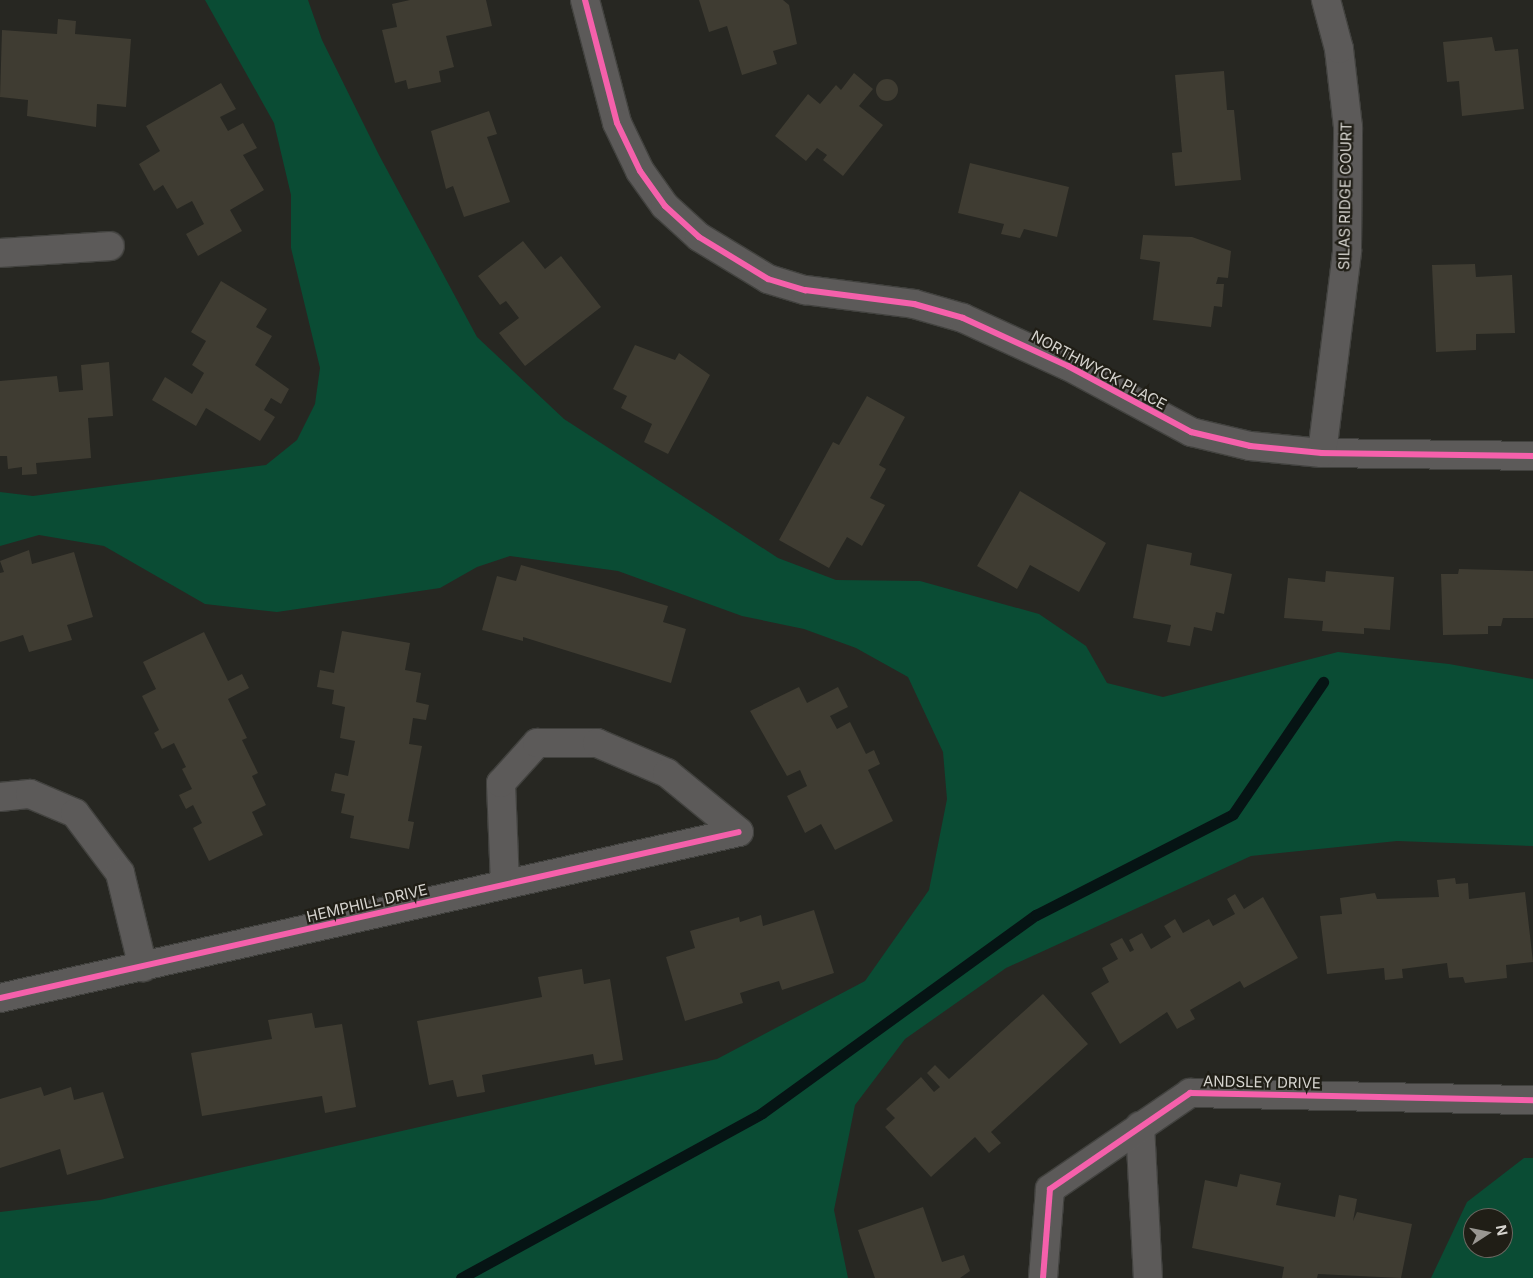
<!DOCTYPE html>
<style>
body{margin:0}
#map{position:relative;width:1533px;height:1278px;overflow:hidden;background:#272722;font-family:Inter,sans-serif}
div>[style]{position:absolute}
.green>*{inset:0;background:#0a4c34}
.stream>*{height:11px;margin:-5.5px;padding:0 5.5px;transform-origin:5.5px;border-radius:5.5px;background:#061414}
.building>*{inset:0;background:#3f3c32}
.round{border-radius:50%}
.roads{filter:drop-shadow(1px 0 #42423f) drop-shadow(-1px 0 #42423f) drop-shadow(0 1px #42423f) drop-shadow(0 -1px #42423f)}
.minor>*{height:28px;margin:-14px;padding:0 14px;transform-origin:14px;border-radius:14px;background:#5c5a59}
.cycleway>*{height:6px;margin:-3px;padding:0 3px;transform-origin:3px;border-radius:3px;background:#f560ab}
span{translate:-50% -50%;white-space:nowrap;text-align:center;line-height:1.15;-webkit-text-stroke:4.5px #201e16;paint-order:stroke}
.street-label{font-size:15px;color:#d6d4cf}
.north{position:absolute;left:1463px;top:1208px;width:50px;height:50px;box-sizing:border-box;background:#201e16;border:1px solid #696760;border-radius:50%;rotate:79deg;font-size:14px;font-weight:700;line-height:20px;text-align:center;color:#d6d4cf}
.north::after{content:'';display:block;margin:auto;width:18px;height:22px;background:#999792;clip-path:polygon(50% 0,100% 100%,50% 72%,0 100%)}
</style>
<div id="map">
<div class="green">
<div style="clip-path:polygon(205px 0,308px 0,322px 40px,379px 155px,477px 337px,564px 419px,778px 558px,836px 580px,920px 581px,1039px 614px,1086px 646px,1107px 683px,1163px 697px,1338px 652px,1449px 664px,1533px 679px,1533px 846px,1397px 841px,1251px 856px,1006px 968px,905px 1039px,855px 1105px,834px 1210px,848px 1278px,0 1278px,0 1212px,100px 1200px,717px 1059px,865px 981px,929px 890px,947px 799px,943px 752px,908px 677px,856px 648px,804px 629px,742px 616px,618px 571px,510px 556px,477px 567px,440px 588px,277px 612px,205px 604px,104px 546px,39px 535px,0 546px,0 492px,33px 496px,266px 465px,297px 440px,315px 404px,320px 368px,291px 248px,291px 195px,274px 123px)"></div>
<div style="clip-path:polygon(evenodd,1524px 1158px,1533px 1158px,1533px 1278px,1431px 1278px,1467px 1202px,1524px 1158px,1473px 1218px,1503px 1218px,1503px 1248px,1473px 1248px,1473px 1218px)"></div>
</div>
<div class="stream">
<div style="left:461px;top:1278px;width:343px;rotate:-28.7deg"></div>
<div style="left:762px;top:1113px;width:338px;rotate:-35.9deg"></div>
<div style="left:1036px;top:915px;width:221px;rotate:-27.1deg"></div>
<div style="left:1233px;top:814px;width:160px;rotate:-55.7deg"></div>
</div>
<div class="building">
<div style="clip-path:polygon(410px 0,486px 0,492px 26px,446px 36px,454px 67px,439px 71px,441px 82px,408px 89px,406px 80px,395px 83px,382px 30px,397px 27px,392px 4px)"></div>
<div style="clip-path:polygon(699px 0,783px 0,789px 5px,797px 44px,773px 51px,777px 64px,742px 75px,727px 26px,709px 32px)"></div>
<div style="clip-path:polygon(58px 19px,76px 21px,75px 34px,131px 39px,126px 107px,97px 104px,96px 127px,27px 116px,28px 100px,0 97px,2px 30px,57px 34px)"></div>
<div style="clip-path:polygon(1492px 37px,1495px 51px,1518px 49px,1524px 109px,1462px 116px,1459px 81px,1447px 82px,1443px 42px)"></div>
<div style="clip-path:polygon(1224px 71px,1227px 110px,1234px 110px,1241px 180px,1175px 186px,1172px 153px,1182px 152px,1175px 75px)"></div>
<div style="clip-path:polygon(854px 73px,873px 89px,859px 106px,883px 125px,843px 176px,823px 160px,827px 155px,817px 148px,806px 161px,775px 136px,808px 94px,820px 104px,836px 85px,841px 90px)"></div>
<div class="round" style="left:876px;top:79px;width:22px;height:22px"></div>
<div style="clip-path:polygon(221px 83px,236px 109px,220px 117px,228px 131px,243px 123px,257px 148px,243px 155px,264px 190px,230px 210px,242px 231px,198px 256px,186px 234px,204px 224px,192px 201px,177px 209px,163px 185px,154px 191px,139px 164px,160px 151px,146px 126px)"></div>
<div style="clip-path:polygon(489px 111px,497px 134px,487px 137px,510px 202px,464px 217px,453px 186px,446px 189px,431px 131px)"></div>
<div style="clip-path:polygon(970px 163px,1069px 187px,1057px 237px,1024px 229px,1020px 238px,1001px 234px,1004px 224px,958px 213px)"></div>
<div style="clip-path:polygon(1143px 235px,1192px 237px,1231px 251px,1228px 278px,1218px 277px,1216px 284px,1224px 284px,1222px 307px,1214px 306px,1211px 327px,1153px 320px,1160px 262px,1140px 259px)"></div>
<div style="clip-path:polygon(523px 241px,545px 269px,561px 256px,601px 307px,525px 366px,499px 333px,519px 318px,506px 301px,500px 305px,478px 276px)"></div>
<div style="clip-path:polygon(1475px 264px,1476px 277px,1512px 275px,1515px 333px,1476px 334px,1476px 350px,1436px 352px,1432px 265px)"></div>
<div style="clip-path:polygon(221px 281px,267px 309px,256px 327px,272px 336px,255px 365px,289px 389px,281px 404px,271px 398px,264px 410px,275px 417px,260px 441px,206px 408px,196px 426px,152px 400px,165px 377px,192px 394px,204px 373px,192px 365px,206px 341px,191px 332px)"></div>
<div style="clip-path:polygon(635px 345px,675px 360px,679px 353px,710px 375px,668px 454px,644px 442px,652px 424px,621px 408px,627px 396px,613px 389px)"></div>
<div style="clip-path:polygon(109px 362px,113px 416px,88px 418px,91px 458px,36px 463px,37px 474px,22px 475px,22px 467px,8px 469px,7px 456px,0 456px,0 381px,57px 376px,59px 392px,83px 390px,81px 365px)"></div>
<div style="clip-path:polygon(867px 396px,905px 417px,879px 465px,886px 469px,870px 498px,885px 505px,862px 546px,847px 537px,829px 568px,779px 540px,833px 442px,839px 445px)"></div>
<div style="clip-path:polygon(1020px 491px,1106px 543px,1079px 592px,1030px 565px,1017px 589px,977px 566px)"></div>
<div style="clip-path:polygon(1147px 544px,1192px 553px,1190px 565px,1232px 574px,1224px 614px,1216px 612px,1212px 631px,1194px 627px,1190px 646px,1167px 642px,1171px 625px,1133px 618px)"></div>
<div style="clip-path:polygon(29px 550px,32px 564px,74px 552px,93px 617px,67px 625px,72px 640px,29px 652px,23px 635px,0 642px,0 573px,4px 572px,0 561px)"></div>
<div style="clip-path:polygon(521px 565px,668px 606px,663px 622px,686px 629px,671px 683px,523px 637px,523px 641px,482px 630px,497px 576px,516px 581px)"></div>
<div style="clip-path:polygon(1459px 569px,1533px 571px,1533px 618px,1503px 618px,1501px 626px,1488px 626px,1488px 634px,1443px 635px,1441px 574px,1458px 574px)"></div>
<div style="clip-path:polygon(1326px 571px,1394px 577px,1390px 630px,1364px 628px,1364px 634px,1322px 631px,1323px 621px,1284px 618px,1288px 578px,1325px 582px)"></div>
<div style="clip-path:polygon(342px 631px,410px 643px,405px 670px,421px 673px,416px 702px,429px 705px,426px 720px,413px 718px,409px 744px,422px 746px,408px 821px,414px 822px,409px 849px,350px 838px,354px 816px,341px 813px,345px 794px,331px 791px,335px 773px,348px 776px,355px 741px,340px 738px,345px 707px,332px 704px,334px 690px,317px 687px,320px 670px,334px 673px)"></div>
<div style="clip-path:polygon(204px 632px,228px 681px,242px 674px,249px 688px,228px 699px,247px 738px,242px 740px,258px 773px,252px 776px,266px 805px,252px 812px,263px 835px,209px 861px,193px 828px,202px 823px,193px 805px,186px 809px,179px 795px,192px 789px,182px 769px,186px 767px,174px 743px,162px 749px,154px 733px,159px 730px,142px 696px,156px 689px,143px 662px)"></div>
<div style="clip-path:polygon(799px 687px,807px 703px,838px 687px,848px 707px,830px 716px,837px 729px,850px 722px,866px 754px,874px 750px,880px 764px,868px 770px,893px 821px,835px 850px,821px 824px,805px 833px,787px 796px,807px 786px,800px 770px,787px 776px,750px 711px)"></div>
<div style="clip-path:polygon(1455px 878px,1456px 884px,1468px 883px,1469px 899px,1525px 892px,1533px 962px,1506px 965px,1507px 978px,1465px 983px,1463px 977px,1449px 978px,1447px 963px,1402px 969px,1403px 978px,1385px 980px,1384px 968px,1327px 974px,1320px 916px,1342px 914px,1340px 898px,1375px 893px,1377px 899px,1439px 897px,1437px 880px)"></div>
<div style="clip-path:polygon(1235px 894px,1244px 909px,1263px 897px,1298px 958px,1244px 988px,1240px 981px,1190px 1010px,1195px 1019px,1177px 1029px,1167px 1012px,1120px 1044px,1091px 993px,1109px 982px,1102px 968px,1118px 959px,1110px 944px,1122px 938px,1130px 952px,1134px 950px,1129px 940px,1142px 933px,1151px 949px,1171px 937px,1164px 926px,1175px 919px,1183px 933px,1209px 919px,1213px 926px,1235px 914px,1227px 899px)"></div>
<div style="clip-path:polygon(814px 910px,834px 973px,782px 990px,779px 981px,740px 993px,743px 1003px,685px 1021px,666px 957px,695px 948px,690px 931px,739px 917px,740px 922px,761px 915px,763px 926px)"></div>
<div style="clip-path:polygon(582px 969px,584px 984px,610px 979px,623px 1060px,595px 1065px,593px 1054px,482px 1075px,485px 1092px,457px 1097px,453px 1080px,429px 1085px,417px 1021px,542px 997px,538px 977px)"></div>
<div style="clip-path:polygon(1043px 994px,1088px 1044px,991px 1132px,1001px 1143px,989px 1153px,975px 1137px,931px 1177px,885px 1127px,895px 1118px,886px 1109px,921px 1077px,934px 1092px,940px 1087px,927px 1073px,935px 1065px,949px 1079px)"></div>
<div style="clip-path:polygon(312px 1013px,315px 1028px,342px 1024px,356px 1107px,325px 1113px,322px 1096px,202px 1116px,191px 1053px,272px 1039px,268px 1020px)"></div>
<div style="clip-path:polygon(41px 1087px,44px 1096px,71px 1087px,74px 1100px,103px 1092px,124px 1158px,67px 1175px,60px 1149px,0 1168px,0 1099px)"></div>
<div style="clip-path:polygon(1240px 1174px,1281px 1183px,1276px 1205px,1335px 1217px,1339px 1195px,1357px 1199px,1353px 1221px,1357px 1212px,1412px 1224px,1401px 1278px,1318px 1274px,1317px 1278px,1282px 1278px,1284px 1267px,1192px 1248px,1205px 1180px,1237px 1187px)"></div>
<div style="clip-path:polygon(923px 1207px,942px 1262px,964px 1255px,970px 1271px,960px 1278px,875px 1278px,858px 1230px)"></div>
</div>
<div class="roads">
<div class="minor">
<div style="left:585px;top:0;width:127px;rotate:75.4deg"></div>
<div style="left:617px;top:123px;width:53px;rotate:64.4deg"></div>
<div style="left:640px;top:171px;width:43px;rotate:54.5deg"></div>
<div style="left:665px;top:206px;width:46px;rotate:42.4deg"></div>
<div style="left:699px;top:237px;width:81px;rotate:31.3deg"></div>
<div style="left:768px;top:279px;width:39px;rotate:17deg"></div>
<div style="left:805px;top:290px;width:110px;rotate:7.3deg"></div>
<div style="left:914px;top:304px;width:51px;rotate:15.9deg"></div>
<div style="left:963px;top:318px;width:115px;rotate:24.6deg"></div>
<div style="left:1068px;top:366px;width:140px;rotate:28.2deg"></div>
<div style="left:1191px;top:432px;width:61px;rotate:13.3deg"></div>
<div style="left:1250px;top:446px;width:72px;rotate:5.6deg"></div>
<div style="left:1322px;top:453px;width:211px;rotate:0.8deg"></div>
<div style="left:0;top:253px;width:110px;rotate:-3.6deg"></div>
<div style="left:1322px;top:453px;width:204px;rotate:-82.9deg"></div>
<div style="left:1347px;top:251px;width:124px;rotate:-89.5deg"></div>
<div style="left:1348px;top:127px;width:79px;rotate:-96.6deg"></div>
<div style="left:1339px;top:49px;width:51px;rotate:-104.9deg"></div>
<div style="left:0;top:797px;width:30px;rotate:-6deg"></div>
<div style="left:30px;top:794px;width:49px;rotate:22.9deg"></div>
<div style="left:75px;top:813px;width:75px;rotate:53.1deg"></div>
<div style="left:120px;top:873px;width:97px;rotate:76.3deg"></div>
<div style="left:505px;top:884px;width:101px;rotate:-92.3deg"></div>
<div style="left:501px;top:783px;width:54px;rotate:-48deg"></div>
<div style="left:537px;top:743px;width:60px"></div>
<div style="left:597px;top:743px;width:76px;rotate:23.2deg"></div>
<div style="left:667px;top:773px;width:93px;rotate:39.3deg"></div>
<div style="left:0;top:998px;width:757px;rotate:-12.66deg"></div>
<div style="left:1140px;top:1126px;width:152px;rotate:87deg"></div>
<div style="left:1043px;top:1278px;width:89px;rotate:-85.5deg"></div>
<div style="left:1050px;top:1189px;width:170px;rotate:-34.4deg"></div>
<div style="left:1190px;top:1093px;width:343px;rotate:1.2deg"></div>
</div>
</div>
<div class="cycleway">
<div style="left:585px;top:0;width:127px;rotate:75.4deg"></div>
<div style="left:617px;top:123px;width:53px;rotate:64.4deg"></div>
<div style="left:640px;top:171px;width:43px;rotate:54.5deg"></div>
<div style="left:665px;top:206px;width:46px;rotate:42.4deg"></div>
<div style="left:699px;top:237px;width:81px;rotate:31.3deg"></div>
<div style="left:768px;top:279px;width:39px;rotate:17deg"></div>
<div style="left:805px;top:290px;width:110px;rotate:7.3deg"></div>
<div style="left:914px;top:304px;width:51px;rotate:15.9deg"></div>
<div style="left:963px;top:318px;width:115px;rotate:24.6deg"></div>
<div style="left:1068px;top:366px;width:140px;rotate:28.2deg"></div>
<div style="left:1191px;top:432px;width:61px;rotate:13.3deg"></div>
<div style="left:1250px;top:446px;width:72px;rotate:5.6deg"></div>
<div style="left:1322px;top:453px;width:211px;rotate:0.8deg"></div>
<div style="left:0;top:998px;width:757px;rotate:-12.66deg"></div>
<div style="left:1043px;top:1278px;width:89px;rotate:-85.5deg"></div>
<div style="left:1050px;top:1189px;width:170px;rotate:-34.4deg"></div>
<div style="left:1190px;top:1093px;width:343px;rotate:1.2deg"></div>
</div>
<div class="street-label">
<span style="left:1345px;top:196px;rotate:-89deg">SILAS RIDGE COURT</span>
<span style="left:1099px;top:370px;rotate:28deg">NORTHWYCK PLACE</span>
<span style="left:367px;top:903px;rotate:-13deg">HEMPHILL DRIVE</span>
<span style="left:1262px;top:1082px;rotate:1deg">ANDSLEY DRIVE</span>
</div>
<div class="north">N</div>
</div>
